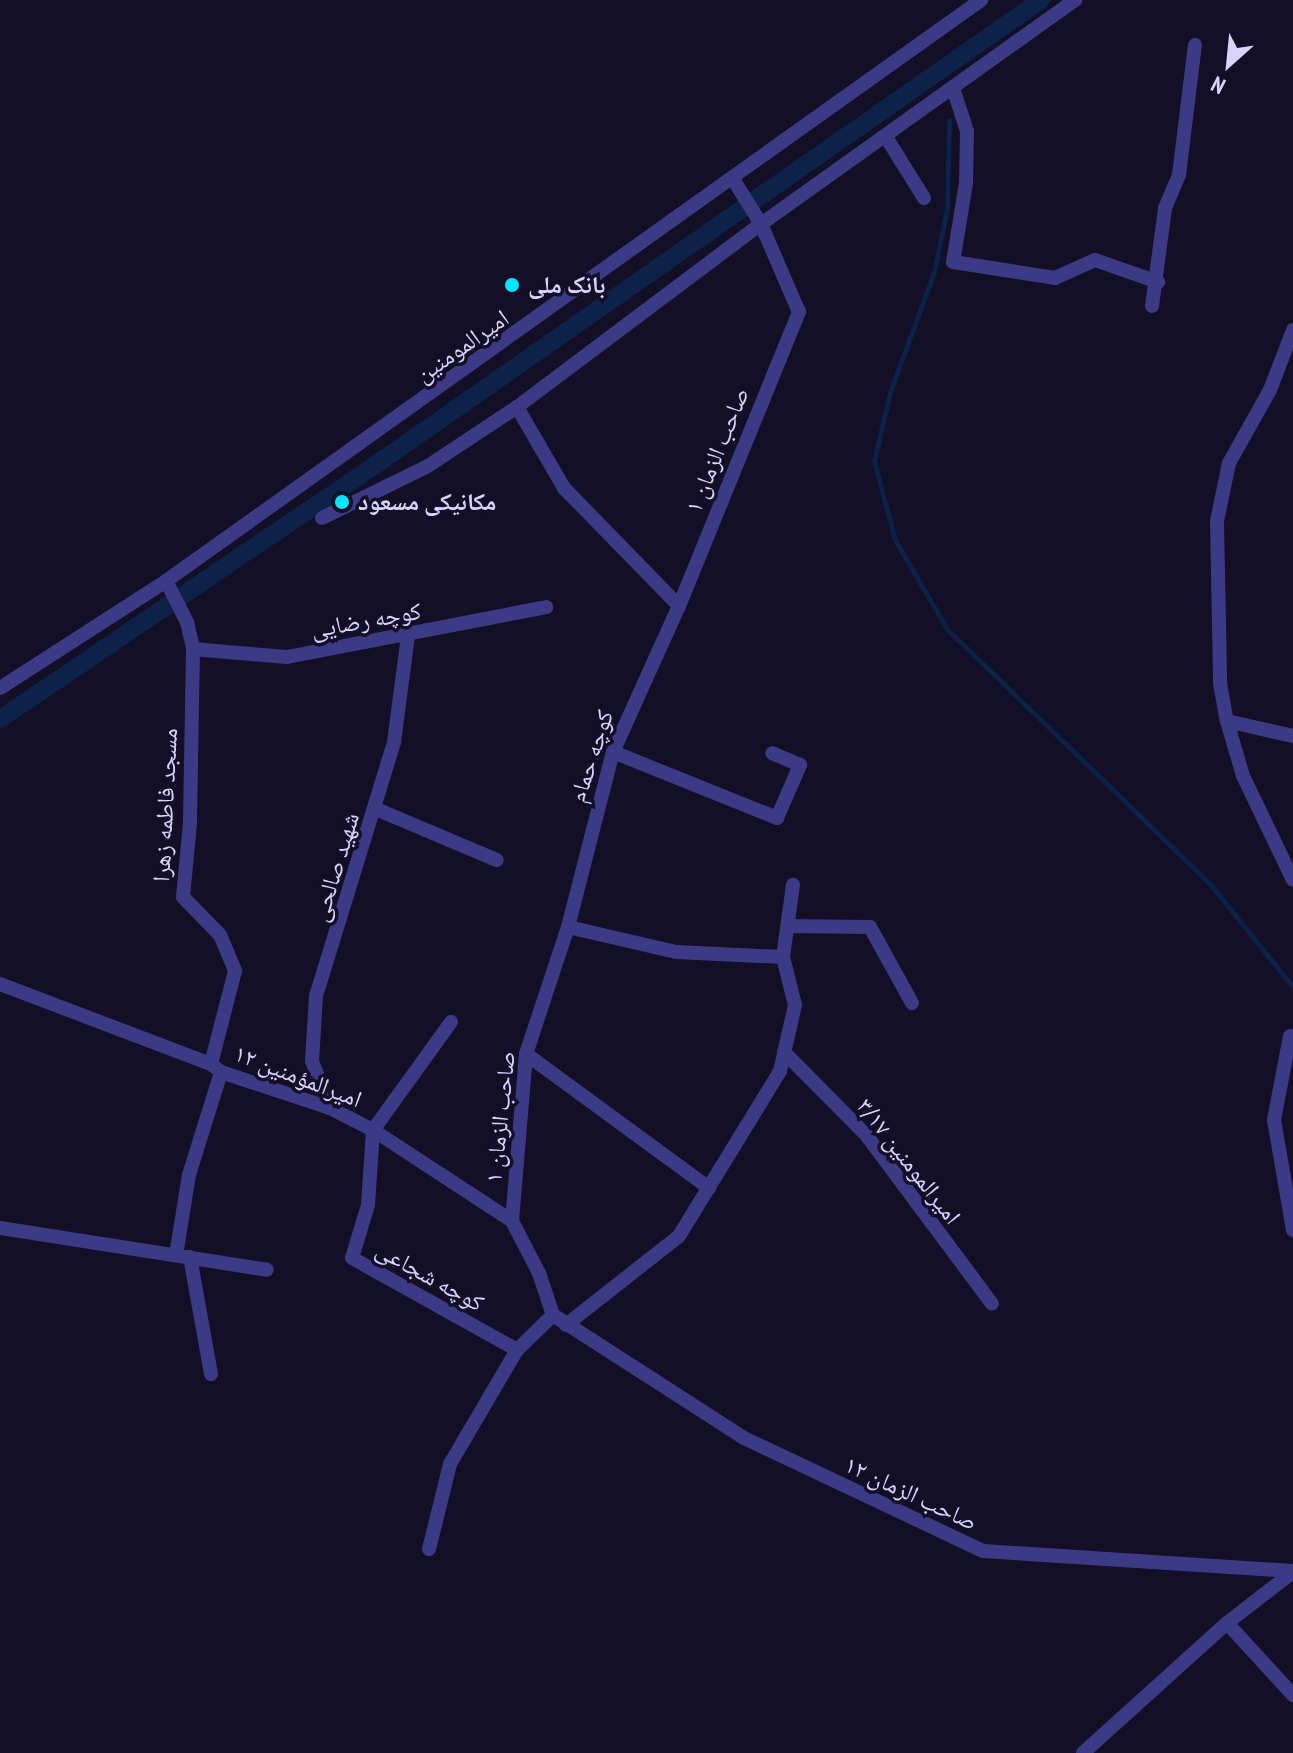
<!DOCTYPE html>
<meta charset="utf-8">
<style>
body{margin:0}
#map{position:relative;width:1293px;height:1753px;overflow:hidden;background:#130f26;font-family:"PT Sans Narrow","Noto Naskh Arabic",sans-serif}
div>[style]{position:absolute}
.stream>*{height:5px;margin:-2.5px;padding:0 2.5px;transform-origin:2.5px;border-radius:2.5px;background:#0c2248}
.canal>*{height:18px;margin:-9px;padding:0 9px;transform-origin:9px;border-radius:9px;background:#0c2248}
.street>*{height:14px;margin:-7px;padding:0 7px;transform-origin:7px;border-radius:7px;background:#3d3a85}
.dots>*{width:22px;height:22px;translate:-50% -50%;box-sizing:border-box;border:4px solid #130f26;border-radius:50%}
span{translate:-50% -50%;white-space:nowrap;text-align:center;line-height:1.15;-webkit-text-stroke:7px #130f26;paint-order:stroke}
.poi-label{font-size:24px;color:#d9d4ff;font-weight:700}
.left{translate:0 -50%;text-align:left}
.street-label{font-size:24px;color:#d9d4ff}
.north{position:absolute;left:1189px;top:24px;width:80px;height:80px;-webkit-text-stroke:6px #130f26;paint-order:stroke;rotate:207deg;font-size:22px;font-weight:700;line-height:32px;text-align:center;color:#d9d4ff}
.north::after{content:'';display:block;margin:auto;width:28px;height:36px;background:#d9d4ff;clip-path:polygon(50% 0,100% 100%,50% 72%,0 100%)}
</style>
<div id="map">
<div class="stream">
<div style="left:949px;top:120px;width:88px;rotate:91.3deg"></div>
<div style="left:947px;top:208px;width:65px;rotate:101.5deg"></div>
<div style="left:934px;top:272px;width:128px;rotate:110.1deg"></div>
<div style="left:890px;top:392px;width:71px;rotate:103.1deg"></div>
<div style="left:874px;top:461px;width:82px;rotate:75.1deg"></div>
<div style="left:895px;top:540px;width:103px;rotate:59.7deg"></div>
<div style="left:947px;top:629px;width:366px;rotate:44.1deg"></div>
<div style="left:1210px;top:884px;width:132px;rotate:51.1deg"></div>
</div>
<div class="canal">
<div style="left:0;top:719px;width:448px;rotate:-34.1deg"></div>
<div style="left:371px;top:468px;width:817px;rotate:-34.93deg"></div>
</div>
<div class="street">
<div style="left:953px;top:88px;width:45px;rotate:72deg"></div>
<div style="left:967px;top:131px;width:52px;rotate:91.1deg"></div>
<div style="left:966px;top:183px;width:80px;rotate:99.3deg"></div>
<div style="left:953px;top:262px;width:103px;rotate:8.9deg"></div>
<div style="left:1055px;top:278px;width:44px;rotate:-24.2deg"></div>
<div style="left:1095px;top:260px;width:67px;rotate:19.2deg"></div>
<div style="left:886px;top:137px;width:72px;rotate:58.1deg"></div>
<div style="left:1152px;top:306px;width:99px;rotate:-82.4deg"></div>
<div style="left:1165px;top:208px;width:36px;rotate:-67deg"></div>
<div style="left:1179px;top:175px;width:131px;rotate:-83deg"></div>
<div style="left:1293px;top:330px;width:64px;rotate:111deg"></div>
<div style="left:1270px;top:390px;width:84px;rotate:119.3deg"></div>
<div style="left:1229px;top:463px;width:59px;rotate:101.7deg"></div>
<div style="left:1217px;top:521px;width:162px;rotate:88.9deg"></div>
<div style="left:1220px;top:683px;width:39px;rotate:80deg"></div>
<div style="left:1227px;top:721px;width:57px;rotate:73.8deg"></div>
<div style="left:1243px;top:776px;width:115px;rotate:64.3deg"></div>
<div style="left:517px;top:407px;width:94px;rotate:59.9deg"></div>
<div style="left:564px;top:488px;width:165px;rotate:45.7deg"></div>
<div style="left:322px;top:518px;width:118px;rotate:-26.1deg"></div>
<div style="left:428px;top:466px;width:107px;rotate:-33.5deg"></div>
<div style="left:517px;top:407px;width:305px;rotate:-36.9deg"></div>
<div style="left:761px;top:224px;width:386px;rotate:-35.5deg"></div>
<div style="left:166px;top:581px;width:46px;rotate:62.9deg"></div>
<div style="left:187px;top:622px;width:28px;rotate:77deg"></div>
<div style="left:193px;top:649px;width:174px;rotate:91deg"></div>
<div style="left:190px;top:823px;width:74px;rotate:95.4deg"></div>
<div style="left:183px;top:897px;width:53px;rotate:45.8deg"></div>
<div style="left:220px;top:935px;width:39px;rotate:67deg"></div>
<div style="left:235px;top:971px;width:96px;rotate:104.5deg"></div>
<div style="left:193px;top:649px;width:94px;rotate:4.9deg"></div>
<div style="left:287px;top:657px;width:264px;rotate:-10.9deg"></div>
<div style="left:0;top:688px;width:197px;rotate:-32.8deg"></div>
<div style="left:166px;top:581px;width:1001px;rotate:-35.48deg"></div>
<div style="left:1227px;top:721px;width:68px;rotate:12.8deg"></div>
<div style="left:613px;top:752px;width:177px;rotate:21.9deg"></div>
<div style="left:777px;top:818px;width:58px;rotate:-66.5deg"></div>
<div style="left:800px;top:765px;width:30px;rotate:-157deg"></div>
<div style="left:376px;top:809px;width:131px;rotate:22.9deg"></div>
<div style="left:788px;top:926px;width:82px;rotate:0.7deg"></div>
<div style="left:870px;top:927px;width:87px;rotate:61.1deg"></div>
<div style="left:568px;top:927px;width:111px;rotate:13deg"></div>
<div style="left:676px;top:952px;width:107px;rotate:2.7deg"></div>
<div style="left:0;top:984px;width:226px;rotate:20.8deg"></div>
<div style="left:211px;top:1064px;width:13px;rotate:39deg"></div>
<div style="left:221px;top:1072px;width:115px;rotate:18.3deg"></div>
<div style="left:330px;top:1108px;width:48px;rotate:27.1deg"></div>
<div style="left:373px;top:1130px;width:166px;rotate:33.2deg"></div>
<div style="left:512px;top:1221px;width:59px;rotate:62.6deg"></div>
<div style="left:539px;top:1273px;width:44px;rotate:71.6deg"></div>
<div style="left:451px;top:1022px;width:133px;rotate:125.8deg"></div>
<div style="left:373px;top:1130px;width:75px;rotate:93.8deg"></div>
<div style="left:368px;top:1205px;width:55px;rotate:106.8deg"></div>
<div style="left:352px;top:1258px;width:189px;rotate:29.1deg"></div>
<div style="left:1290px;top:1036px;width:86px;rotate:100.8deg"></div>
<div style="left:1274px;top:1120px;width:112px;rotate:80.2deg"></div>
<div style="left:784px;top:1052px;width:118px;rotate:45.3deg"></div>
<div style="left:867px;top:1136px;width:209px;rotate:53.3deg"></div>
<div style="left:526px;top:1054px;width:227px;rotate:36.2deg"></div>
<div style="left:330px;top:1108px;width:50px;rotate:-111deg"></div>
<div style="left:312px;top:1061px;width:65px;rotate:-86.5deg"></div>
<div style="left:316px;top:996px;width:266px;rotate:-72.9deg"></div>
<div style="left:394px;top:742px;width:108px;rotate:-82.5deg"></div>
<div style="left:512px;top:1221px;width:168px;rotate:-85.2deg"></div>
<div style="left:526px;top:1054px;width:134px;rotate:-71.7deg"></div>
<div style="left:568px;top:927px;width:181px;rotate:-75.6deg"></div>
<div style="left:613px;top:752px;width:160px;rotate:-65.7deg"></div>
<div style="left:679px;top:606px;width:318px;rotate:-67.8deg"></div>
<div style="left:799px;top:312px;width:96px;rotate:-113.4deg"></div>
<div style="left:761px;top:224px;width:53px;rotate:-121.9deg"></div>
<div style="left:0;top:1228px;width:270px;rotate:8.9deg"></div>
<div style="left:176px;top:1255px;width:81px;rotate:-80.8deg"></div>
<div style="left:189px;top:1175px;width:108px;rotate:-72.7deg"></div>
<div style="left:190px;top:1257px;width:119px;rotate:79.8deg"></div>
<div style="left:553px;top:1315px;width:227px;rotate:32.8deg"></div>
<div style="left:744px;top:1438px;width:264px;rotate:25.3deg"></div>
<div style="left:983px;top:1551px;width:311px;rotate:3.7deg"></div>
<div style="left:566px;top:1325px;width:144px;rotate:-38.2deg"></div>
<div style="left:679px;top:1236px;width:193px;rotate:-58.5deg"></div>
<div style="left:780px;top:1071px;width:68px;rotate:-77.2deg"></div>
<div style="left:795px;top:1005px;width:49px;rotate:-104deg"></div>
<div style="left:783px;top:957px;width:73px;rotate:-82.1deg"></div>
<div style="left:429px;top:1549px;width:88px;rotate:-76.1deg"></div>
<div style="left:450px;top:1464px;width:132px;rotate:-59.6deg"></div>
<div style="left:517px;top:1350px;width:50px;rotate:-44.2deg"></div>
<div style="left:1227px;top:1623px;width:98px;rotate:47.5deg"></div>
<div style="left:1083px;top:1753px;width:194px;rotate:-42.1deg"></div>
<div style="left:1227px;top:1623px;width:83px;rotate:-37.7deg"></div>
</div>
<div class="dots">
<div style="left:512px;top:285px;background:#00e5ff"></div>
<div style="left:342px;top:502px;background:#00e5ff"></div>
</div>
<div class="poi-label">
<span class="left" style="left:528px;top:285px">بانک ملی</span>
<span class="left" style="left:358px;top:502px">مکانیکی مسعود</span>
</div>
<div class="street-label">
<span style="left:462px;top:346px;rotate:-35deg">امیرالمومنین</span>
<span style="left:717px;top:450px;rotate:-68deg">صاحب الزمان ۱</span>
<span style="left:366px;top:620px;rotate:-10deg">کوچه رضایی</span>
<span style="left:591px;top:756px;rotate:-72deg">کوچه حمام</span>
<span style="left:165px;top:805px;rotate:-87deg">مسجد فاطمه زهرا</span>
<span style="left:335px;top:867px;rotate:-73deg">شهید صالحی</span>
<span style="left:298px;top:1076px;rotate:21deg">امیرالمؤمنین ۱۲</span>
<span style="left:500px;top:1117px;rotate:-84deg">صاحب الزمان ۱</span>
<span style="left:909px;top:1161px;rotate:52deg">امیرالمومنین ۳/۱۷</span>
<span style="left:430px;top:1276px;rotate:29deg">کوچه شجاعی</span>
<span style="left:911px;top:1493px;rotate:25deg">صاحب الزمان ۱۲</span>
</div>
<div class="north">N</div>
</div>
